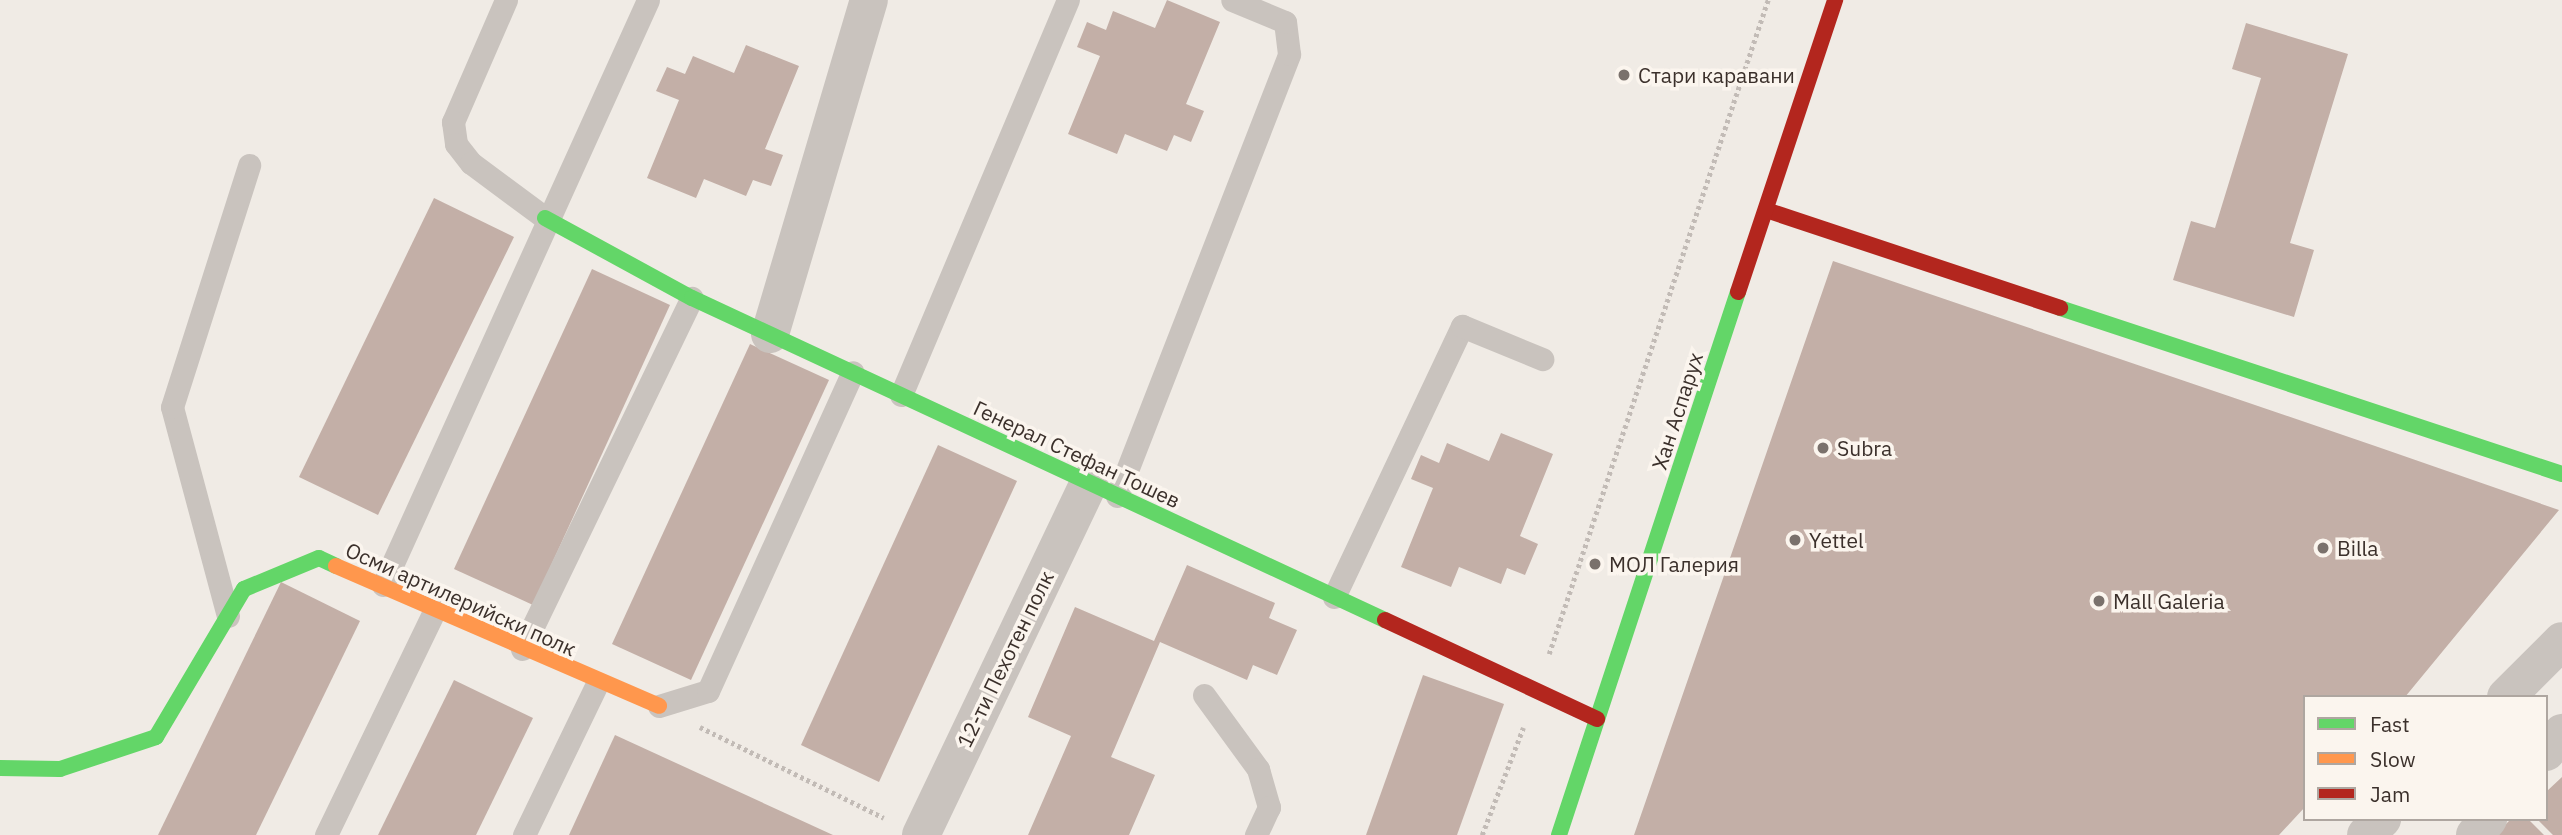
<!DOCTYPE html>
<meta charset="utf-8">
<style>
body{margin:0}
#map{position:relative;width:2562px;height:835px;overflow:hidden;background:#f0ebe5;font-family:"IBM Plex Sans",sans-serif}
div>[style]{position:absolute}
.building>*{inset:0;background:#c3afa7}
.path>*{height:4.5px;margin-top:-2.25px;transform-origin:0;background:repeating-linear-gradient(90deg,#c2bbb6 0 3.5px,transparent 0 7px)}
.lane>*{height:23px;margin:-11.5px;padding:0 11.5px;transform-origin:11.5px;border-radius:11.5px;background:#c9c3be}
.street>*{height:38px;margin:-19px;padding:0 19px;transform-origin:19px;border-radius:19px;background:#c9c3be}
.fast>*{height:16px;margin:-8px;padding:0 8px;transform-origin:8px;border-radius:8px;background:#63d668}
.slow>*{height:16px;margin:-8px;padding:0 8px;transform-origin:8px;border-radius:8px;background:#ff974d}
.jam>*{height:16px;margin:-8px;padding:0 8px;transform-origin:8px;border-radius:8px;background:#b3261e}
.dots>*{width:19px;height:19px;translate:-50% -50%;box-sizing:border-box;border:4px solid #fbf5ee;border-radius:50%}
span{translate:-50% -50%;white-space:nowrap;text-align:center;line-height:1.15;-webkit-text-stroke:7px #fbf5ee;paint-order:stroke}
.poi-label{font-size:21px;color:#3b302b}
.left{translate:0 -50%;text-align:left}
.street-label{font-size:21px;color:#3b302b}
.legend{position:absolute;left:2303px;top:695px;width:245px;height:126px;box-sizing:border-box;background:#fbf5ee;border:2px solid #aea6a0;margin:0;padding:9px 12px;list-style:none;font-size:21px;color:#3b302b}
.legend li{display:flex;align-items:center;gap:14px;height:35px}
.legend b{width:35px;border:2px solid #aea6a0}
</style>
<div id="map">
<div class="building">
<div style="clip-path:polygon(1167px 0,1220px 22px,1186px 104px,1204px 111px,1191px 142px,1174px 135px,1167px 151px,1125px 134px,1117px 154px,1068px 134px,1100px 56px,1077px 47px,1087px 22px,1106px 30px,1113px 11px,1155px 28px)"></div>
<div style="clip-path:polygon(2246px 23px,2348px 54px,2290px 243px,2314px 250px,2294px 317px,2173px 280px,2191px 221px,2215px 228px,2261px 78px,2232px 69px)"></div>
<div style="clip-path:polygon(746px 45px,799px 66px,765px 149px,783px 155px,771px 186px,753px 180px,746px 196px,704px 179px,696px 198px,647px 178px,679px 100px,656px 91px,667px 67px,685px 74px,693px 56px,734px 73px)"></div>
<div style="clip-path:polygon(434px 198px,514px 237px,378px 515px,299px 477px)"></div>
<div style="clip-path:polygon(1833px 261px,2378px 447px,2559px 510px,2405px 697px,2305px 697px,2305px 807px,2279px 835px,1634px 835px)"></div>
<div style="clip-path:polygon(592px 269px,670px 305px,533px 605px,454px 569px)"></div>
<div style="clip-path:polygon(750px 344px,829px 380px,691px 680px,612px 644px)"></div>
<div style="clip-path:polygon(1501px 433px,1553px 454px,1520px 536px,1538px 544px,1525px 575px,1507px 568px,1501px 584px,1459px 567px,1451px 587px,1401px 567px,1433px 488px,1411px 479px,1421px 455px,1439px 463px,1447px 443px,1489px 461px)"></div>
<div style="clip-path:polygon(938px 445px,1017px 481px,879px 782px,801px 745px)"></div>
<div style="clip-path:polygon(1187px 565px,1275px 603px,1269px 618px,1297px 630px,1277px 675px,1253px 665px,1247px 680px,1160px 642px,1111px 757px,1155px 775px,1129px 835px,1028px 835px,1071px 736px,1028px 717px,1075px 607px,1154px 641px)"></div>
<div style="clip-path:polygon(281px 582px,360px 621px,256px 835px,158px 835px)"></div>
<div style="clip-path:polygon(1423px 675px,1504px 704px,1457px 835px,1366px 835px)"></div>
<div style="clip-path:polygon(454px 680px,533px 718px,476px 835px,378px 835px)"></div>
<div style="clip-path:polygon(615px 735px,833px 835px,569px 835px)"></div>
<div style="clip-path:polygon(2562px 777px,2562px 835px,2553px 835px,2537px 819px,2546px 819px,2546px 792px)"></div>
<div style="clip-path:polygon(2511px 819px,2528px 819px,2544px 835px,2495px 835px)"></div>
</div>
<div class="path">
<div style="left:1549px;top:654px;width:690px;rotate:-71.49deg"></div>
<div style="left:700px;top:727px;width:205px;rotate:26.3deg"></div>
<div style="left:1482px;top:835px;width:115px;rotate:-69deg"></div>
</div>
<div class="lane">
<div style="left:506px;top:0;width:133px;rotate:113.5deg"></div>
<div style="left:453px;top:122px;width:22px;rotate:82deg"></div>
<div style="left:456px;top:144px;width:24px;rotate:52deg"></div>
<div style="left:471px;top:163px;width:92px;rotate:36.6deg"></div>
<div style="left:901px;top:395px;width:429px;rotate:-67.1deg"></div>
<div style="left:1117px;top:496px;width:474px;rotate:-68.7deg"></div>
<div style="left:1289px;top:54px;width:32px;rotate:-97deg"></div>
<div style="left:1285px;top:22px;width:57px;rotate:-157.5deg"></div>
<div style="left:383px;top:585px;width:642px;rotate:-65.63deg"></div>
<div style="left:1334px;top:597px;width:300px;rotate:-64.7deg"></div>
<div style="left:1462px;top:326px;width:87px;rotate:22.4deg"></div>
<div style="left:228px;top:616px;width:216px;rotate:-105deg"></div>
<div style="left:172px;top:407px;width:254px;rotate:-72.3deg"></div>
<div style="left:522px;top:649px;width:390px;rotate:-64.2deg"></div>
<div style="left:1204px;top:695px;width:92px;rotate:53.9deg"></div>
<div style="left:1258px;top:769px;width:40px;rotate:74deg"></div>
<div style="left:1269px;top:807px;width:31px;rotate:115deg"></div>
<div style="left:659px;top:706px;width:51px;rotate:-17deg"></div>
<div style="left:708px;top:691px;width:350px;rotate:-65.6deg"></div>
<div style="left:326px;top:835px;width:250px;rotate:-64.2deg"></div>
<div style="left:524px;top:835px;width:168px;rotate:-64.2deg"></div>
</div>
<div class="street">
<div style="left:770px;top:334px;width:348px;rotate:-73.5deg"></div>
<div style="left:2506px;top:697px;width:79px;rotate:-45deg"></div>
<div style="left:2546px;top:752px;width:25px;rotate:-50deg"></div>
<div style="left:921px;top:835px;width:390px;rotate:-64.5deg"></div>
<div style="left:2366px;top:835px;width:23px;rotate:-45deg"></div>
<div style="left:2475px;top:835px;width:21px;rotate:-51deg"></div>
</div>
<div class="fast">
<div style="left:545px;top:218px;width:167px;rotate:28.6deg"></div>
<div style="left:692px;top:298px;width:764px;rotate:24.92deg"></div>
<div style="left:2060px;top:308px;width:529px;rotate:18.3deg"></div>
<div style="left:0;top:768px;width:60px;rotate:1deg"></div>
<div style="left:60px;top:769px;width:101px;rotate:-18.4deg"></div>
<div style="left:156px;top:737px;width:172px;rotate:-59.3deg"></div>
<div style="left:244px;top:589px;width:81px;rotate:-22.5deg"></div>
<div style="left:319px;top:558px;width:19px;rotate:25deg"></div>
<div style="left:1559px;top:835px;width:572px;rotate:-71.76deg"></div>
</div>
<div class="slow">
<div style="left:336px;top:566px;width:352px;rotate:23.4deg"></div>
</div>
<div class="jam">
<div style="left:1766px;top:210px;width:310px;rotate:18.4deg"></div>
<div style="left:1738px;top:292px;width:308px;rotate:-71.6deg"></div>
<div style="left:1385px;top:620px;width:234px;rotate:25deg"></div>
</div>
<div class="dots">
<div style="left:1624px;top:75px;background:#7a716c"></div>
<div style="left:1823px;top:448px;background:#7a716c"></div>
<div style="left:1795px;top:540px;background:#7a716c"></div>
<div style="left:2323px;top:548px;background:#7a716c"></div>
<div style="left:1595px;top:564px;background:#7a716c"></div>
<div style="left:2099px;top:601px;background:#7a716c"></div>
</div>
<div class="poi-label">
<span class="left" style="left:1638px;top:75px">Стари каравани</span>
<span class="left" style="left:1837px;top:448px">Subra</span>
<span class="left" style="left:1809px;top:540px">Yettel</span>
<span class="left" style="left:2337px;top:548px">Billa</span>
<span class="left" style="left:1609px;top:564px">МОЛ Галерия</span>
<span class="left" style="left:2113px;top:601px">Mall Galeria</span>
</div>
<div class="street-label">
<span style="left:1677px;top:411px;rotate:-72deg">Хан Аспарух</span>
<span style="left:1077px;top:454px;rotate:25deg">Генерал Стефан Тошев</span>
<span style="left:461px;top:599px;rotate:24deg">Осми артилерийски полк</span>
<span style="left:1005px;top:659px;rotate:-64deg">12-ти Пехотен полк</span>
</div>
<ul class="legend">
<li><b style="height:9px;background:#63d668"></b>Fast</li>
<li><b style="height:9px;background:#ff974d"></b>Slow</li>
<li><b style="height:9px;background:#b3261e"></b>Jam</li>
</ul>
</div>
